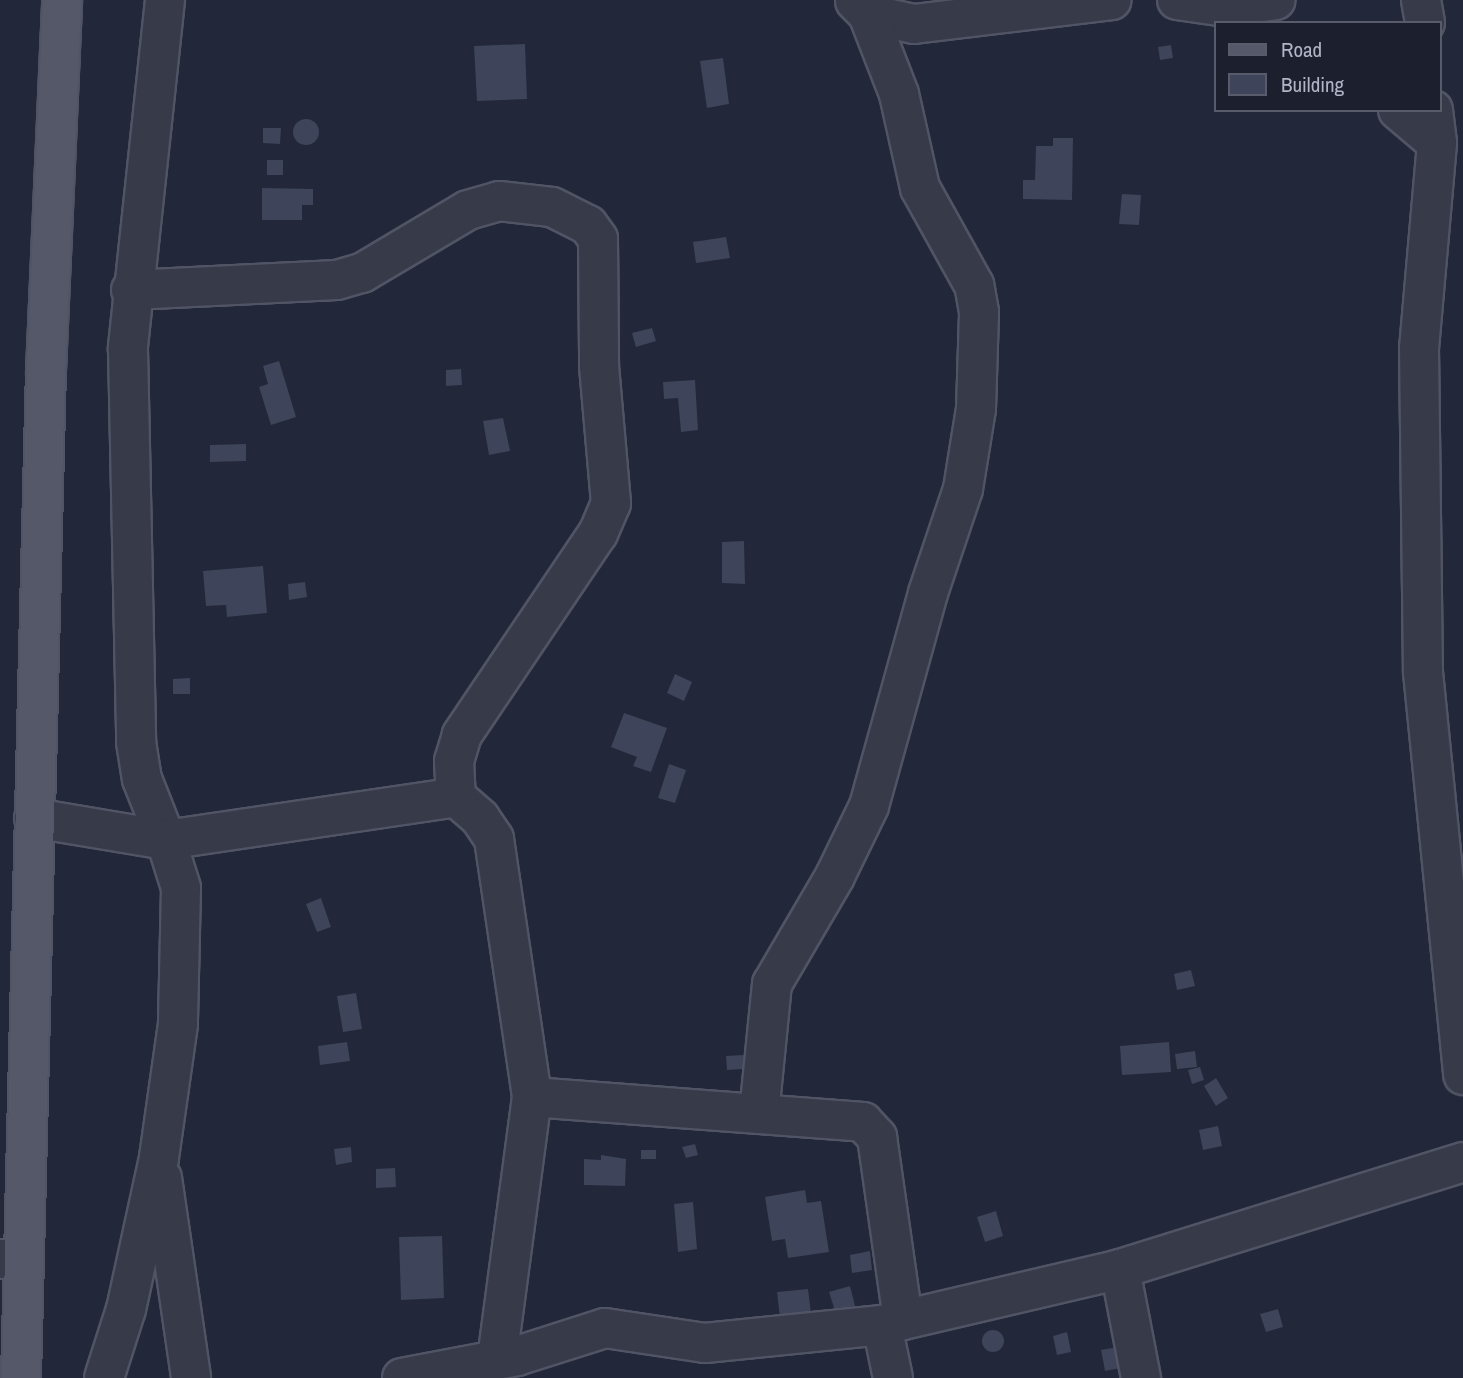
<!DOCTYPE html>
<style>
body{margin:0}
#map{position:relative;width:1463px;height:1378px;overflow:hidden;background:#222739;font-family:"Archivo Narrow",sans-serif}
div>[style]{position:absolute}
.building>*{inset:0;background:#3e4459}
.round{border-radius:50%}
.roads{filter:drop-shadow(2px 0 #515464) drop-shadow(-2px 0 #515464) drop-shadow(0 2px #515464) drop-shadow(0 -2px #515464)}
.minor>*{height:38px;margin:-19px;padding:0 19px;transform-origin:19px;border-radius:19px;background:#363a49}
.major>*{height:38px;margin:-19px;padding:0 19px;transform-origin:19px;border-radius:19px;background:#545869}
span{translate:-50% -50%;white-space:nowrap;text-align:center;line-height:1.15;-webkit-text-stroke:6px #1b1f2e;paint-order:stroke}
.legend{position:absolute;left:1214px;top:21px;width:228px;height:91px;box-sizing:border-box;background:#1b1f2e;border:2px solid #575b6a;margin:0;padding:9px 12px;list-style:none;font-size:21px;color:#b1b4c5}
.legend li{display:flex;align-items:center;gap:14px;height:35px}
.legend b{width:35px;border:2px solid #575b6a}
</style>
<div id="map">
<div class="building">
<div style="clip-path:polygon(525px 44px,527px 99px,477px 101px,474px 46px)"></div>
<div style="clip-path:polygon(1171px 45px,1173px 58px,1160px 60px,1158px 47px)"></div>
<div style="clip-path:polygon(723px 58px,729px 104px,707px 108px,700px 61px)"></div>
<div class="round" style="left:293px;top:119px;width:26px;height:26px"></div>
<div style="clip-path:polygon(263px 128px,281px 128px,280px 144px,263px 143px)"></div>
<div style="clip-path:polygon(1053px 138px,1073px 138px,1072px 200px,1023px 199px,1023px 180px,1035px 180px,1036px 146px,1053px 146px)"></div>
<div style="clip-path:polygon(267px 160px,283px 160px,283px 175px,267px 175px)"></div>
<div style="clip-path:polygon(262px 188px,313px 189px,313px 205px,302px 205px,302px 220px,262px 220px)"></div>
<div style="clip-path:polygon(1122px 194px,1141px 195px,1139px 225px,1119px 224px)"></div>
<div style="clip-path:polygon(726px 237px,730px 258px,696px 263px,693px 242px)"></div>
<div style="clip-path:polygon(652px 328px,656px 341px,636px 347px,632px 333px)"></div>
<div style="clip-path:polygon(279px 361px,296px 417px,271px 425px,259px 387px,268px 384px,263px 366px)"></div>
<div style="clip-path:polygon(461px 369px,462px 385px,446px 386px,446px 370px)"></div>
<div style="clip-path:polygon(695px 380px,698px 430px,681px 432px,678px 398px,664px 399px,663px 382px)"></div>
<div style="clip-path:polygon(503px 418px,510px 451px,489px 455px,483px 421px)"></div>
<div style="clip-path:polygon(246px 444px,246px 461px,210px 462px,210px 445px)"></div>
<div style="clip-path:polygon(744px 541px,745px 584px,722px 583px,722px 542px)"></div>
<div style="clip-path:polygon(263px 566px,267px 613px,227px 617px,226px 605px,206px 606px,203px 571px)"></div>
<div style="clip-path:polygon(305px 582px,307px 597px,289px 600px,288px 584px)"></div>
<div style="clip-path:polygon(675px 674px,692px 682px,684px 701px,667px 693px)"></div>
<div style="clip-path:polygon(190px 678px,190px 694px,173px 694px,173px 679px)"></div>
<div style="clip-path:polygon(624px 713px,667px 728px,651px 772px,633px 766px,637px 757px,611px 747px)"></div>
<div style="clip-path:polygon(669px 764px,686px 770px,675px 803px,658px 798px)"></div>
<div style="clip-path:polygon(321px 898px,331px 927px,317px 932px,306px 904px)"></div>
<div style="clip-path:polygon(1191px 970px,1195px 986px,1177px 990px,1174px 974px)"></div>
<div style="clip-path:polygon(356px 993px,362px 1029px,343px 1032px,337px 996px)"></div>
<div style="clip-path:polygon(347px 1042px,350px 1061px,320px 1065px,318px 1046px)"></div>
<div style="clip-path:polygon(1169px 1042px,1171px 1072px,1122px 1075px,1120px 1046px)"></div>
<div style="clip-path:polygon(1195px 1051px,1197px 1067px,1177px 1069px,1175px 1054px)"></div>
<div style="clip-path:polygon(743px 1055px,743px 1069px,727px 1070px,726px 1056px)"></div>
<div style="clip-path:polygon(1200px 1067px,1204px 1080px,1192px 1084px,1188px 1070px)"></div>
<div style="clip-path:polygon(1216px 1078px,1228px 1098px,1216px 1106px,1204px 1086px)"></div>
<div style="clip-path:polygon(1218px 1126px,1222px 1146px,1203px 1150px,1199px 1130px)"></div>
<div style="clip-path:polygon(695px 1144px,698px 1155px,686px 1158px,682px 1147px)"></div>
<div style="clip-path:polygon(351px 1147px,352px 1162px,336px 1165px,334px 1149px)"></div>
<div style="clip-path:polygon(641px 1150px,656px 1150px,656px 1159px,641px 1159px)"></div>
<div style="clip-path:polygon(601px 1155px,626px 1159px,625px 1186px,584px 1185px,584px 1159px,601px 1160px)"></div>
<div style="clip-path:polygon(395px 1168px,396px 1187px,376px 1188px,376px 1169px)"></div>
<div style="clip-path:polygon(805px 1190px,807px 1203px,821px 1201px,829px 1252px,788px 1258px,785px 1239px,772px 1241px,765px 1197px)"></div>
<div style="clip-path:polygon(693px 1202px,697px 1249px,678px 1252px,674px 1204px)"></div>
<div style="clip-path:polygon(996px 1211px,1003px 1236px,985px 1242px,977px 1217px)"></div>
<div style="clip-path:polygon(442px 1236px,444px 1298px,401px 1300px,399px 1237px)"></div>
<div style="clip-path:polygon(870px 1251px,872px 1270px,852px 1273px,850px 1255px)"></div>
<div style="clip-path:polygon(850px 1286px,855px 1306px,835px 1311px,829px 1292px)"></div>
<div style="clip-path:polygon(808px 1289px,811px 1313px,780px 1318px,777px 1292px)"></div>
<div style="clip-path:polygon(1278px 1309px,1283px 1327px,1266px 1332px,1260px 1314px)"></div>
<div class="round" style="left:982px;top:1330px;width:22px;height:22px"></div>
<div style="clip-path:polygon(1067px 1332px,1071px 1352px,1057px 1355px,1053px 1336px)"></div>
<div style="clip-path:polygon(1118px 1347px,1121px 1368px,1105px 1371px,1101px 1350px)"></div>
</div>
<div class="roads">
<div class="minor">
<div style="left:165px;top:0;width:351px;rotate:96.1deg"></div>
<div style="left:128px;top:349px;width:393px;rotate:88.8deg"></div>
<div style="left:136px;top:742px;width:37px;rotate:81deg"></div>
<div style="left:142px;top:779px;width:66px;rotate:68.5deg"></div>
<div style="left:166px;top:840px;width:293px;rotate:-8.4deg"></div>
<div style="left:456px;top:797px;width:32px;rotate:41deg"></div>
<div style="left:480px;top:818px;width:25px;rotate:56deg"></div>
<div style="left:494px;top:839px;width:261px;rotate:81.6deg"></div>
<div style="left:532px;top:1097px;width:263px;rotate:97.6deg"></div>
<div style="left:1177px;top:0;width:49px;rotate:8.3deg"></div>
<div style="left:1225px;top:7px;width:51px;rotate:-7.8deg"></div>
<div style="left:1421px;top:0;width:23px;rotate:80deg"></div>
<div style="left:855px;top:1px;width:18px;rotate:45deg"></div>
<div style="left:868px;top:14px;width:47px;rotate:12.3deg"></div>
<div style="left:914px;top:24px;width:199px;rotate:-6.9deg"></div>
<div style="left:1398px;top:110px;width:51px;rotate:40.2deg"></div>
<div style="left:1433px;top:110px;width:33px;rotate:83deg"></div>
<div style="left:1437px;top:143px;width:206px;rotate:95deg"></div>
<div style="left:1419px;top:348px;width:324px;rotate:89.3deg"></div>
<div style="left:1423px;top:672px;width:405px;rotate:84.3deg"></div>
<div style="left:131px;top:290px;width:206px;rotate:-2.8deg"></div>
<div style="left:337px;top:280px;width:26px;rotate:-16deg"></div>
<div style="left:362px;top:273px;width:123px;rotate:-30.7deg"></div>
<div style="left:468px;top:210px;width:32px;rotate:-16deg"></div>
<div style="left:499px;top:201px;width:53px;rotate:6.5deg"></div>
<div style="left:552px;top:207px;width:40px;rotate:26.6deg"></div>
<div style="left:588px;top:225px;width:17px;rotate:54deg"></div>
<div style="left:598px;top:239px;width:127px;rotate:89.5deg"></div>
<div style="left:599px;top:366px;width:138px;rotate:85deg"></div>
<div style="left:611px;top:503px;width:33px;rotate:113deg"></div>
<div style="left:598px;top:533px;width:244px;rotate:124deg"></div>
<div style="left:462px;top:735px;width:27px;rotate:107deg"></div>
<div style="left:454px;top:761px;width:36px;rotate:87deg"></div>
<div style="left:34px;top:818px;width:134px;rotate:9.5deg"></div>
<div style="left:166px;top:840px;width:50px;rotate:72.6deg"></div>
<div style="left:181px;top:888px;width:136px;rotate:91.3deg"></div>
<div style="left:178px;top:1024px;width:135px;rotate:98.1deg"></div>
<div style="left:159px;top:1158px;width:155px;rotate:102.3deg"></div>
<div style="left:126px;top:1309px;width:72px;rotate:107.7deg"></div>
<div style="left:532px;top:1097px;width:332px;rotate:4.3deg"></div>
<div style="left:863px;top:1122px;width:21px;rotate:47deg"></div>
<div style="left:877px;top:1137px;width:185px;rotate:81.9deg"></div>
<div style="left:759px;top:1114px;width:131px;rotate:-84.3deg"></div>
<div style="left:772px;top:984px;width:125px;rotate:-59.7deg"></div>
<div style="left:835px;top:876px;width:78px;rotate:-64.1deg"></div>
<div style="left:869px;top:806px;width:221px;rotate:-74.5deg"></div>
<div style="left:928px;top:593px;width:110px;rotate:-71.4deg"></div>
<div style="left:963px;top:489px;width:81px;rotate:-80.8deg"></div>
<div style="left:976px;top:409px;width:97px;rotate:-88.2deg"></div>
<div style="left:979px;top:312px;width:27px;rotate:-100deg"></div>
<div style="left:974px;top:285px;width:111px;rotate:-119.1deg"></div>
<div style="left:920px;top:188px;width:96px;rotate:-102.6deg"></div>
<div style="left:899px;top:94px;width:86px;rotate:-111.2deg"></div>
<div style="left:162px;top:1178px;width:202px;rotate:81.7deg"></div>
<div style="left:0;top:1259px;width:22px;rotate:-3deg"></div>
<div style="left:1120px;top:1269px;width:111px;rotate:79.1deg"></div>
<div style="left:882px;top:1325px;width:54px;rotate:78.3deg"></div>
<div style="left:402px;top:1378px;width:117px;rotate:-10.8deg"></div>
<div style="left:517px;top:1356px;width:92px;rotate:-17.7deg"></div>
<div style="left:605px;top:1328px;width:101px;rotate:8.5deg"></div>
<div style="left:705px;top:1343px;width:178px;rotate:-5.8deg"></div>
<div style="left:882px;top:1325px;width:244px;rotate:-13.2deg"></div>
<div style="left:1120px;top:1269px;width:359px;rotate:-17.3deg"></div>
</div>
<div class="major">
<div style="left:21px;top:1378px;width:1007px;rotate:-88.58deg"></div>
<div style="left:46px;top:371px;width:371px;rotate:-87.5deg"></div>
</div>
</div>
<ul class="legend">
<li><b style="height:9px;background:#545869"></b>Road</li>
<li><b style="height:19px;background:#3e4459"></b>Building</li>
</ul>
</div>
